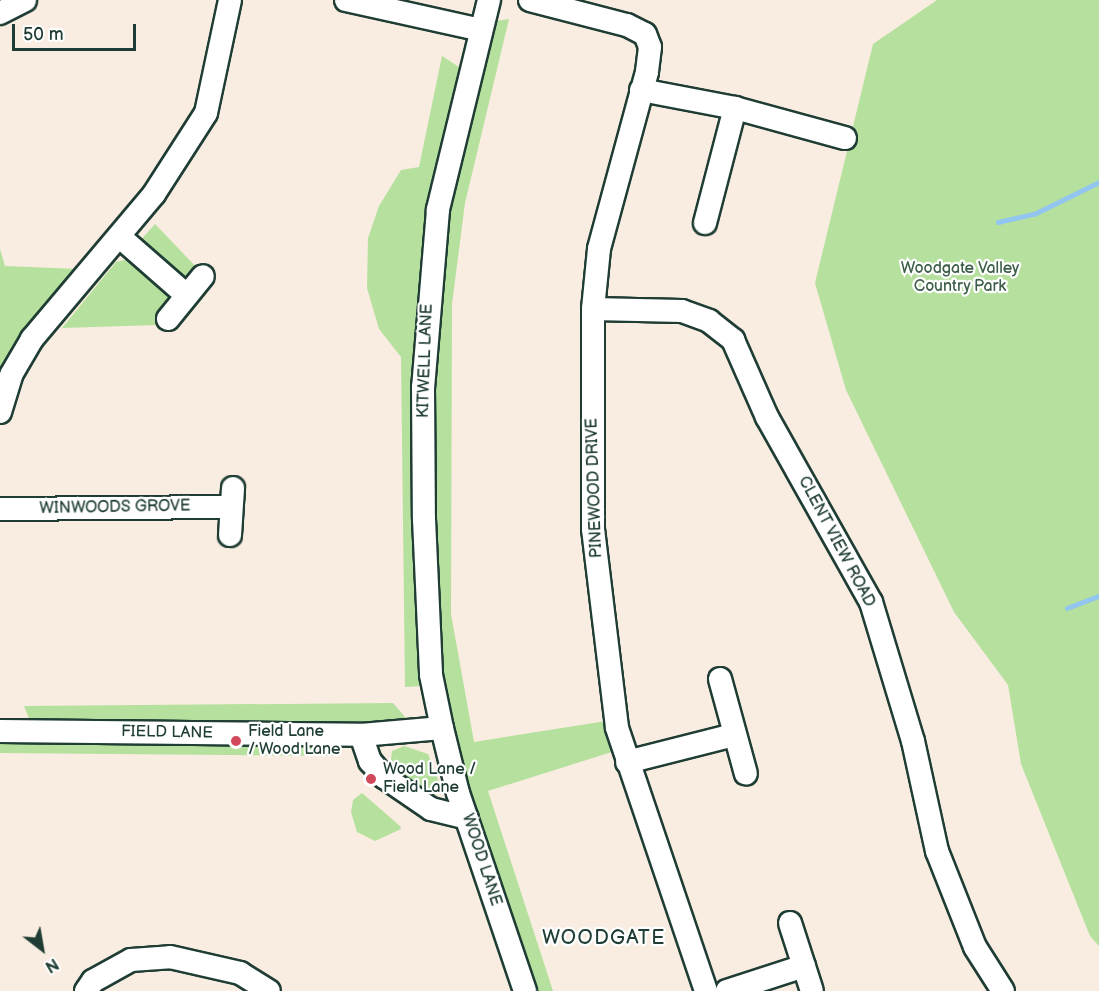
<!DOCTYPE html>
<style>
body{margin:0}
#map{position:relative;width:1099px;height:991px;overflow:hidden;background:#f8ede0;font-family:"Balsamiq Sans",sans-serif}
div>[style]{position:absolute}
.green>*{inset:0;background:#b6e09d}
.stream>*{height:5px;margin:-2.5px;padding:0 2.5px;transform-origin:2.5px;border-radius:2.5px;background:#92c5ef}
.roads{filter:drop-shadow(2px 0 #1f3d34) drop-shadow(-2px 0 #1f3d34) drop-shadow(0 2px #1f3d34) drop-shadow(0 -2px #1f3d34)}
.minor>*{height:22px;margin:-11px;padding:0 11px;transform-origin:11px;border-radius:11px;background:#fff}
.dots>*{width:16px;height:16px;translate:-50% -50%;box-sizing:border-box;border:3px solid #fff;border-radius:50%}
span{translate:-50% -50%;white-space:nowrap;text-align:center;line-height:1.15;-webkit-text-stroke:4.5px #fff;paint-order:stroke}
.park-label{font-size:16px;color:#3d5e49}
.street-label{font-size:16px;color:#1f3d34}
.poi-label{font-size:16px;color:#1f3d34}
.left{translate:0 -50%;text-align:left}
.quarter-label{font-size:20px;color:#1f3d34;letter-spacing:1.5px}
.north{position:absolute;left:12px;top:919px;width:60px;height:60px;-webkit-text-stroke:4px #fff;paint-order:stroke;rotate:149deg;font-size:16px;font-weight:700;line-height:24px;text-align:center;color:#1f3d34}
.north::after{content:'';display:block;margin:auto;width:21px;height:27px;background:#1f3d34;clip-path:polygon(50% 0,100% 100%,50% 72%,0 100%)}
.scale{position:absolute;left:12px;top:24px;width:124px;height:27px;box-sizing:border-box;border:3px solid #1f3d34;border-top:0;padding-left:8px;font-size:18px;line-height:21px;white-space:nowrap;color:#1f3d34;-webkit-text-stroke:4px #fff;paint-order:stroke}
</style>
<div id="map">
<div class="green">
<div style="clip-path:polygon(937px 0,1099px 0,1099px 946px,1090px 936px,1021px 764px,1008px 685px,954px 612px,846px 390px,815px 283px,873px 44px)"></div>
<div style="clip-path:polygon(509px 19px,465px 203px,452px 304px,451px 614px,474px 742px,606px 721px,615px 751px,488px 791px,553px 991px,532px 991px,454px 740px,443px 690px,434px 602px,435px 334px,445px 224px,490px 30px,496px 21px)"></div>
<div style="clip-path:polygon(442px 56px,459px 67px,431px 209px,422px 686px,405px 687px,401px 357px,379px 329px,367px 288px,368px 238px,379px 206px,401px 170px,419px 167px)"></div>
<div style="clip-path:polygon(155px 224px,201px 272px,181px 285px,138px 243px)"></div>
<div style="clip-path:polygon(0 249px,5px 266px,79px 269px,34px 321px,0 370px)"></div>
<div style="clip-path:polygon(129px 259px,170px 294px,172px 302px,158px 325px,62px 328px,116px 262px)"></div>
<div style="clip-path:polygon(393px 703px,406px 718px,403px 724px,31px 723px,24px 706px)"></div>
<div style="clip-path:polygon(0 739px,337px 743px,337px 756px,0 753px)"></div>
<div style="clip-path:polygon(404px 746px,428px 754px,441px 787px,440px 794px,432px 795px,414px 787px,391px 760px,392px 751px)"></div>
<div style="clip-path:polygon(362px 793px,400px 826px,401px 829px,375px 841px,357px 832px,351px 812px,353px 800px)"></div>
</div>
<div class="stream">
<div style="left:998px;top:222px;width:37px;rotate:-13deg"></div>
<div style="left:1034px;top:214px;width:72px;rotate:-26.2deg"></div>
<div style="left:1067px;top:608px;width:34px;rotate:-21deg"></div>
</div>
<div class="roads">
<div class="minor">
<div style="left:346px;top:0;width:138px;rotate:12.5deg"></div>
<div style="left:489px;top:0;width:216px;rotate:103.7deg"></div>
<div style="left:438px;top:210px;width:178px;rotate:94.8deg"></div>
<div style="left:423px;top:387px;width:132px;rotate:89.6deg"></div>
<div style="left:424px;top:519px;width:156px;rotate:87.4deg"></div>
<div style="left:431px;top:675px;width:54px;rotate:78.3deg"></div>
<div style="left:442px;top:728px;width:67px;rotate:76.2deg"></div>
<div style="left:458px;top:793px;width:209px;rotate:71.3deg"></div>
<div style="left:530px;top:0;width:100px;rotate:14.5deg"></div>
<div style="left:627px;top:25px;width:20px;rotate:27deg"></div>
<div style="left:645px;top:34px;width:14px;rotate:69deg"></div>
<div style="left:650px;top:47px;width:25px;rotate:97deg"></div>
<div style="left:647px;top:72px;width:183px;rotate:105.2deg"></div>
<div style="left:599px;top:249px;width:60px;rotate:95.7deg"></div>
<div style="left:593px;top:309px;width:220px;rotate:90deg"></div>
<div style="left:593px;top:529px;width:200px;rotate:83.1deg"></div>
<div style="left:617px;top:728px;width:278px;rotate:71.3deg"></div>
<div style="left:0;top:13px;width:28px;rotate:-27deg"></div>
<div style="left:641px;top:90px;width:96px;rotate:10.8deg"></div>
<div style="left:735px;top:108px;width:114px;rotate:15.3deg"></div>
<div style="left:705px;top:223px;width:119px;rotate:-75.4deg"></div>
<div style="left:120px;top:237px;width:86px;rotate:41.2deg"></div>
<div style="left:593px;top:309px;width:89px;rotate:1.3deg"></div>
<div style="left:682px;top:311px;width:29px;rotate:20deg"></div>
<div style="left:709px;top:321px;width:31px;rotate:38deg"></div>
<div style="left:733px;top:340px;width:84px;rotate:66.2deg"></div>
<div style="left:767px;top:417px;width:212px;rotate:60.7deg"></div>
<div style="left:871px;top:602px;width:145px;rotate:73.2deg"></div>
<div style="left:913px;top:741px;width:113px;rotate:77.7deg"></div>
<div style="left:937px;top:851px;width:103px;rotate:68.4deg"></div>
<div style="left:975px;top:947px;width:52px;rotate:57.5deg"></div>
<div style="left:168px;top:319px;width:55px;rotate:-50.9deg"></div>
<div style="left:0;top:412px;width:39px;rotate:-73deg"></div>
<div style="left:11px;top:375px;width:42px;rotate:-59.7deg"></div>
<div style="left:32px;top:339px;width:189px;rotate:-49.9deg"></div>
<div style="left:154px;top:194px;width:96px;rotate:-57.3deg"></div>
<div style="left:206px;top:113px;width:116px;rotate:-78deg"></div>
<div style="left:0;top:509px;width:230px;rotate:-0.5deg"></div>
<div style="left:230px;top:535px;width:47px;rotate:-86.3deg"></div>
<div style="left:720px;top:679px;width:98px;rotate:74.7deg"></div>
<div style="left:0;top:731px;width:361px;rotate:0.6deg"></div>
<div style="left:361px;top:735px;width:81px;rotate:-4.9deg"></div>
<div style="left:361px;top:735px;width:28px;rotate:71deg"></div>
<div style="left:370px;top:761px;width:21px;rotate:49deg"></div>
<div style="left:384px;top:777px;width:57px;rotate:34.2deg"></div>
<div style="left:431px;top:809px;width:37px;rotate:14deg"></div>
<div style="left:627px;top:762px;width:110px;rotate:-14.2deg"></div>
<div style="left:790px;top:923px;width:71px;rotate:72.1deg"></div>
<div style="left:86px;top:991px;width:12px;rotate:-55deg"></div>
<div style="left:93px;top:981px;width:43px;rotate:-28.9deg"></div>
<div style="left:131px;top:960px;width:39px;rotate:-4deg"></div>
<div style="left:170px;top:957px;width:72px;rotate:12.9deg"></div>
<div style="left:240px;top:973px;width:34px;rotate:32deg"></div>
<div style="left:727px;top:991px;width:81px;rotate:-18deg"></div>
</div>
</div>
<div class="dots">
<div style="left:236px;top:741px;background:#d1495b"></div>
<div style="left:371px;top:779px;background:#d1495b"></div>
</div>
<div class="park-label">
<span style="left:960px;top:278px">Woodgate Valley<br>Country Park</span>
</div>
<div class="street-label">
<span style="left:426px;top:361px;rotate:-88deg">KITWELL LANE</span>
<span style="left:595px;top:488px;rotate:-92deg">PINEWOOD DRIVE</span>
<span style="left:115px;top:508px;rotate:-1deg">WINWOODS GROVE</span>
<span style="left:836px;top:542px;rotate:62deg">CLENT VIEW ROAD</span>
<span style="left:167px;top:733px;rotate:1deg">FIELD LANE</span>
<span style="left:481px;top:860px;rotate:72deg">WOOD LANE</span>
</div>
<div class="poi-label">
<span class="left" style="left:248px;top:741px">Field Lane<br>/ Wood Lane</span>
<span class="left" style="left:383px;top:779px">Wood Lane /<br>Field Lane</span>
</div>
<div class="quarter-label">
<span style="left:604px;top:938px">WOODGATE</span>
</div>
<div class="north">N</div>
<div class="scale">50 m</div>
</div>
